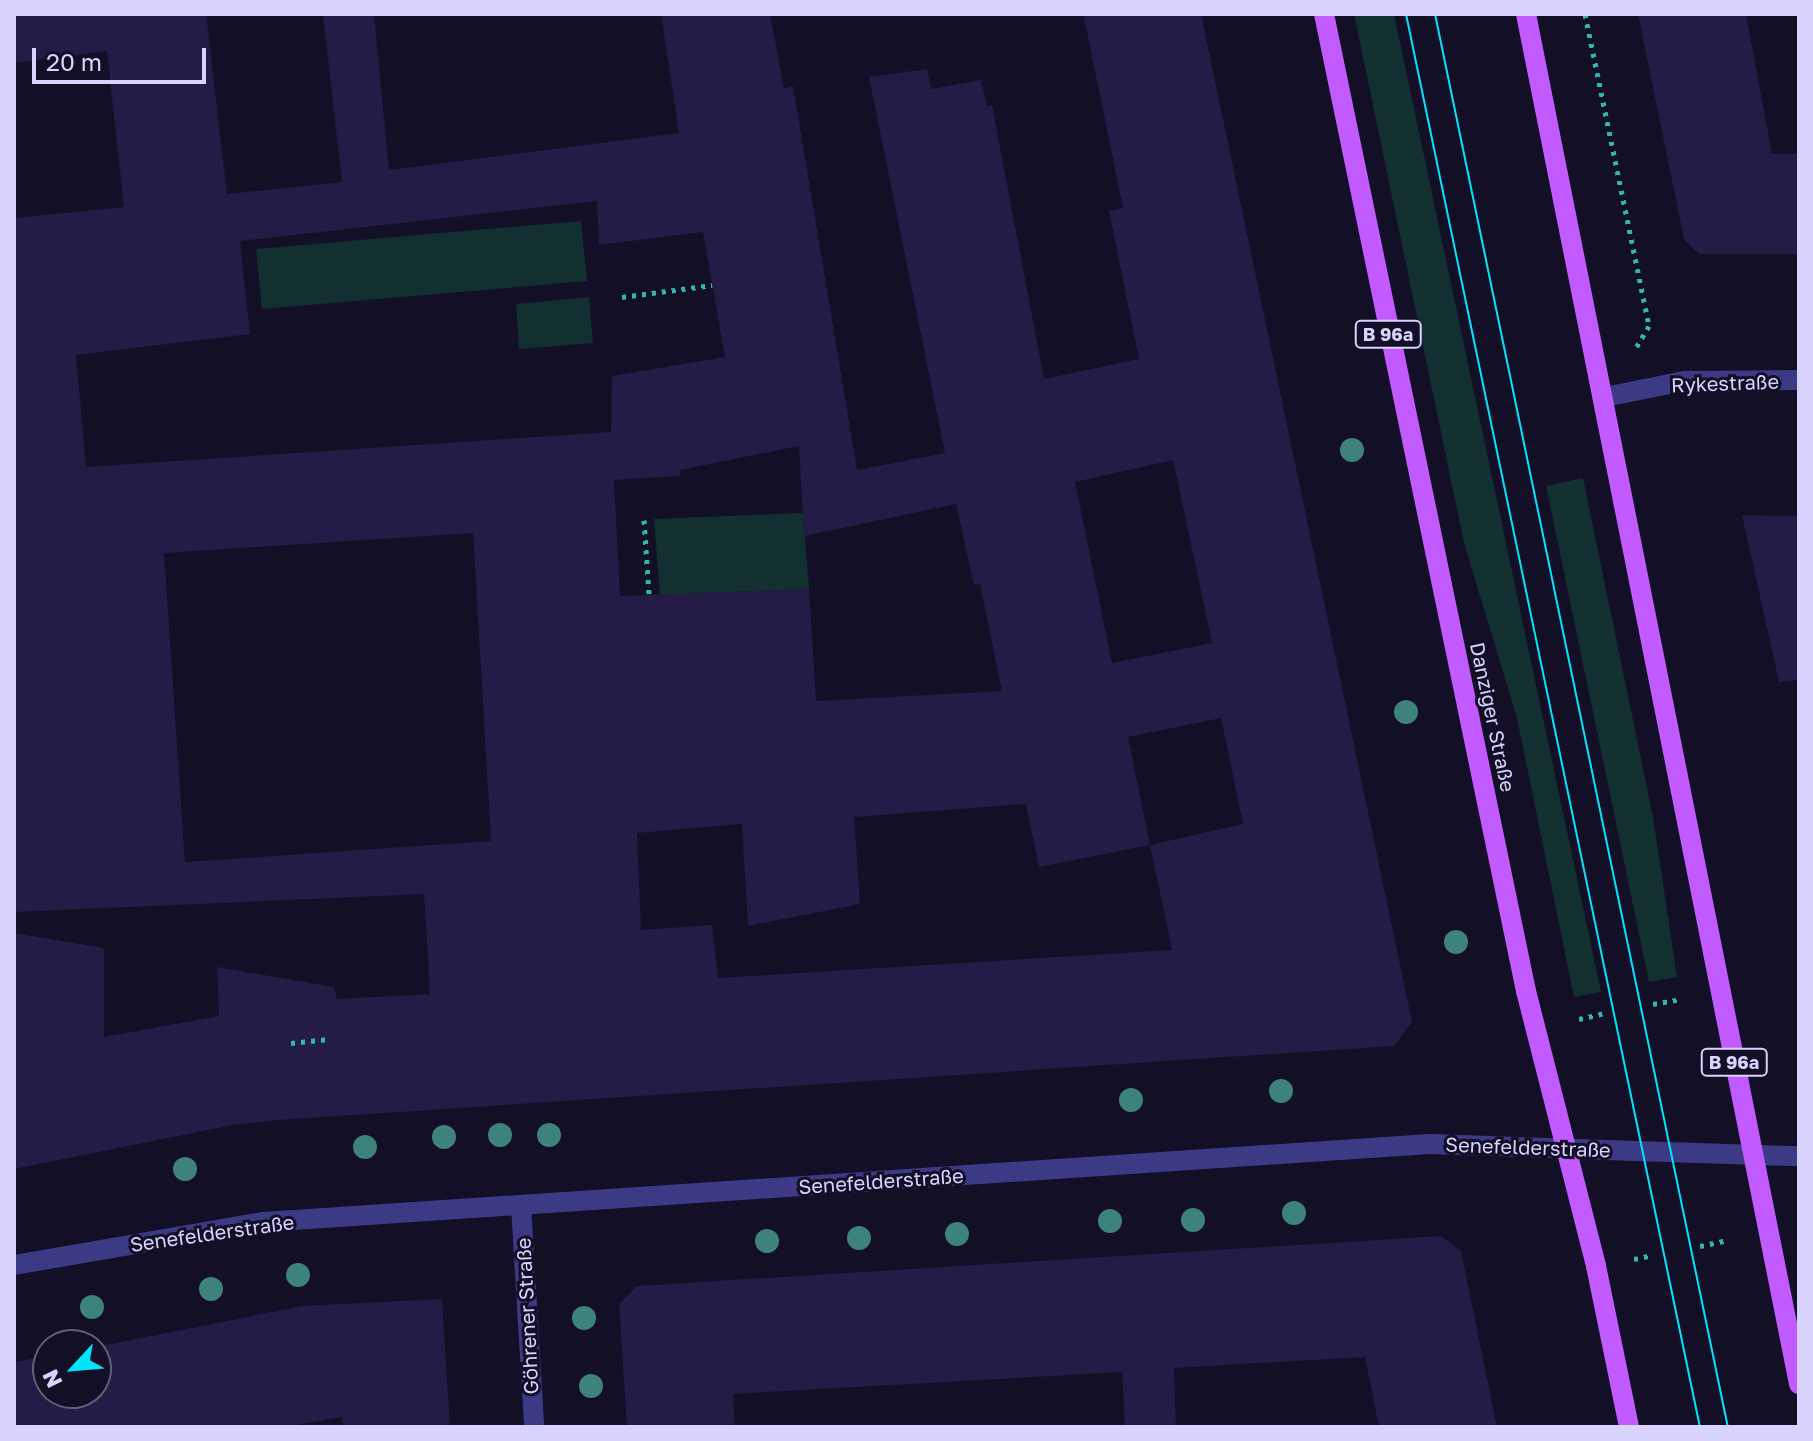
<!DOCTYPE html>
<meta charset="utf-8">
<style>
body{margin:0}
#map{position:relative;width:1813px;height:1441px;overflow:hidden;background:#130f26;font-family:"Golos Text",sans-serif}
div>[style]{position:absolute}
.green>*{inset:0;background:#12302f}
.building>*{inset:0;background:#241b47}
.path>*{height:5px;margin-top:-2.5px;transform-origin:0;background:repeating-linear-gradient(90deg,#2fb8b0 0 4px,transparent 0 10px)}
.street>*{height:20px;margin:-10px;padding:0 10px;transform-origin:10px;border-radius:10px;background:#3d3a85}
.primary>*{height:20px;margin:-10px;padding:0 10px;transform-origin:10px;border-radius:10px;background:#c25bff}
.tram>*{height:2px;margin:-1px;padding:0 1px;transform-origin:1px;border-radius:1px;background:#00e5ff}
.trees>*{width:24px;height:24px;margin:-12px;border-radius:50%;background:#3d827b}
span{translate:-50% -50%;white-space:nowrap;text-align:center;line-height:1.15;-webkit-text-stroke:6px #130f26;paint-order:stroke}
.shield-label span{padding:2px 6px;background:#130f26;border:2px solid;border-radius:6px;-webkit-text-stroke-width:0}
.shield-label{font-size:18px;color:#d9d4ff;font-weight:700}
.street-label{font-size:20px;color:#d9d4ff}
.frame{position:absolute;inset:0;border:16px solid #d9d4ff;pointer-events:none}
.north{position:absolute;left:32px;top:1329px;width:80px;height:80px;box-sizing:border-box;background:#130f26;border:2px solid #625e7d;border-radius:50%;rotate:244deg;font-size:22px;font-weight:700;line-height:32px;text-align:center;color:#d9d4ff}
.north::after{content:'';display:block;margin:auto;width:28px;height:36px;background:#00e5ff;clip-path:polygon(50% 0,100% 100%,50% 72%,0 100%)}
.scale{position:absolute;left:32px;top:48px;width:174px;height:36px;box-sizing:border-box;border:4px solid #d9d4ff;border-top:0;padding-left:10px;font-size:24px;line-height:28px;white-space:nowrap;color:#d9d4ff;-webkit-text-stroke:6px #130f26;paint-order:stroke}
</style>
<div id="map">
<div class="green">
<div style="clip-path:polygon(1354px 14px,1394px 14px,1601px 992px,1574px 997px,1517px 718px,1464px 543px)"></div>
<div style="clip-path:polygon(581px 221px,587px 281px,262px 309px,256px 249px)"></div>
<div style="clip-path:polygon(589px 297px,593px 343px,519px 349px,516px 304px)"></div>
<div style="clip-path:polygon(1583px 478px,1653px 817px,1677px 977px,1649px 982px,1546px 486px)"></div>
<div style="clip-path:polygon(803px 513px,809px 589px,660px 595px,654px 519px)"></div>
</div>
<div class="building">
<div style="clip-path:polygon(evenodd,14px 14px,206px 14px,227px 194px,342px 182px,323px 14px,374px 14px,389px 170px,679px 133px,661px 14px,770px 14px,784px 88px,793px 86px,857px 470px,945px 453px,869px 77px,927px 69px,931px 89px,981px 80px,987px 106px,992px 105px,1044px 379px,1139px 359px,1109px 211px,1123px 208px,1084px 17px,1088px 14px,1201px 14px,1412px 1022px,1394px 1046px,279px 1120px,232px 1125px,14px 1169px,14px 933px,104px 948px,104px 1037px,219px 1016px,217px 967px,334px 987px,337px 999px,430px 994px,424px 894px,14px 912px,14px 218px,124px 207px,107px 51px,14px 63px,14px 14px,597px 201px,599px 245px,703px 232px,725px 357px,612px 376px,611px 432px,86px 467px,76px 355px,250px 334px,240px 241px,597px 201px,14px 14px,799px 446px,804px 536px,956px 504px,974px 585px,980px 584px,1002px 691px,816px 701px,809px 589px,620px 596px,614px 480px,680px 476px,680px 470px,799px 446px,14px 14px,1173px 460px,1212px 643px,1112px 663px,1075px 482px,1173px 460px,14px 14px,473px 533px,491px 841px,185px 862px,164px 553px,473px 533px,14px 14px,1221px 718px,1243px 824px,1150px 845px,1128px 737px,1221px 718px,14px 14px,1026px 804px,1039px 867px,1150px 845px,1172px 950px,718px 978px,712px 925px,641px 930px,637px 833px,742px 824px,748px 926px,860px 904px,854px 817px,1026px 804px)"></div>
<div style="clip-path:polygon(1638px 14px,1746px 14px,1772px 154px,1799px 154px,1799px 254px,1699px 254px,1684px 239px)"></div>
<div style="clip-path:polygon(1742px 515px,1799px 516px,1799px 680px,1779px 682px)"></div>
<div style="clip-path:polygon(1441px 1236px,1461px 1251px,1497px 1427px,1379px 1427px,1365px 1357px,1174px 1368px,1176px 1427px,1125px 1427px,1122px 1372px,733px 1394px,735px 1427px,627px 1427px,619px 1304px,637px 1286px)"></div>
<div style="clip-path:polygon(442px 1299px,450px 1427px,343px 1427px,342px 1417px,285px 1427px,14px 1427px,14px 1362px,48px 1356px,48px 1393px,96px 1393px,96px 1347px,302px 1306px)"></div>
</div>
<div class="path">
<div style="left:1585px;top:14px;width:318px;rotate:78.4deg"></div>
<div style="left:1649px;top:326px;width:27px;rotate:121deg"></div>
<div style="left:622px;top:297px;width:91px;rotate:-7.6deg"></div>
<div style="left:644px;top:520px;width:74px;rotate:86.1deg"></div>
<div style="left:1653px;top:1004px;width:28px;rotate:-10deg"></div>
<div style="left:1579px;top:1019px;width:27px;rotate:-13deg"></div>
<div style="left:291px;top:1043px;width:38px;rotate:-6deg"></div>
<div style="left:1700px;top:1246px;width:25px;rotate:-12deg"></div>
<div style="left:1634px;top:1259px;width:19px;rotate:-12deg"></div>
</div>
<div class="street">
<div style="left:1605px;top:397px;width:81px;rotate:-11.4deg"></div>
<div style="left:1684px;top:381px;width:115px;rotate:-0.5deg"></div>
<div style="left:521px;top:1205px;width:222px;rotate:86.6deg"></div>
<div style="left:14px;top:1265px;width:254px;rotate:-9.8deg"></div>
<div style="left:264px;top:1222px;width:1168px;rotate:-3.83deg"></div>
<div style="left:1429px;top:1144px;width:370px;rotate:1.9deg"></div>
</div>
<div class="primary">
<div style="left:1324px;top:14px;width:998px;rotate:78.32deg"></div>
<div style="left:1526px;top:991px;width:284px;rotate:75.7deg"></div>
<div style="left:1596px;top:1266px;width:164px;rotate:78.4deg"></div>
<div style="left:1526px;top:14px;width:1397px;rotate:78.73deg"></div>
</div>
<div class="tram">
<div style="left:1406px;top:14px;width:1443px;rotate:78.25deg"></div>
<div style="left:1435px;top:14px;width:1443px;rotate:78.29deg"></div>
</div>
<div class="trees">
<div style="left:1352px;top:450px"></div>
<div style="left:1406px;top:712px"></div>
<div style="left:1456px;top:942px"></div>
<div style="left:1281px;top:1091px"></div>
<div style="left:1131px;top:1100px"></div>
<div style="left:500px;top:1135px"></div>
<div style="left:549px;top:1135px"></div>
<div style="left:444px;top:1137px"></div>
<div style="left:365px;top:1147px"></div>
<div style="left:185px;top:1169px"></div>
<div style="left:1294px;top:1213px"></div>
<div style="left:1193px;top:1220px"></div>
<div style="left:1110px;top:1221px"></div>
<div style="left:957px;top:1234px"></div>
<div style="left:859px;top:1238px"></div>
<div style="left:767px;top:1241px"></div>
<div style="left:298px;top:1275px"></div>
<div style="left:211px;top:1289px"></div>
<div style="left:92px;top:1307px"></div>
<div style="left:584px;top:1318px"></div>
<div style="left:591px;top:1386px"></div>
</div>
<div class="shield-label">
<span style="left:1388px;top:334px">B 96a</span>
<span style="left:1734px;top:1062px">B 96a</span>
</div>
<div class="street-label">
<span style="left:1725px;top:383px;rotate:-2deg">Rykestraße</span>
<span style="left:1493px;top:717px;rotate:78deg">Danziger Straße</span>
<span style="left:1528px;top:1147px;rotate:2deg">Senefelderstraße</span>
<span style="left:881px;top:1181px;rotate:-4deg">Senefelderstraße</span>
<span style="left:212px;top:1233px;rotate:-8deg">Senefelderstraße</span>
<span style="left:527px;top:1316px;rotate:-93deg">Göhrener Straße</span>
</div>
<div class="frame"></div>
<div class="north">N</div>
<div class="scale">20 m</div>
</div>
